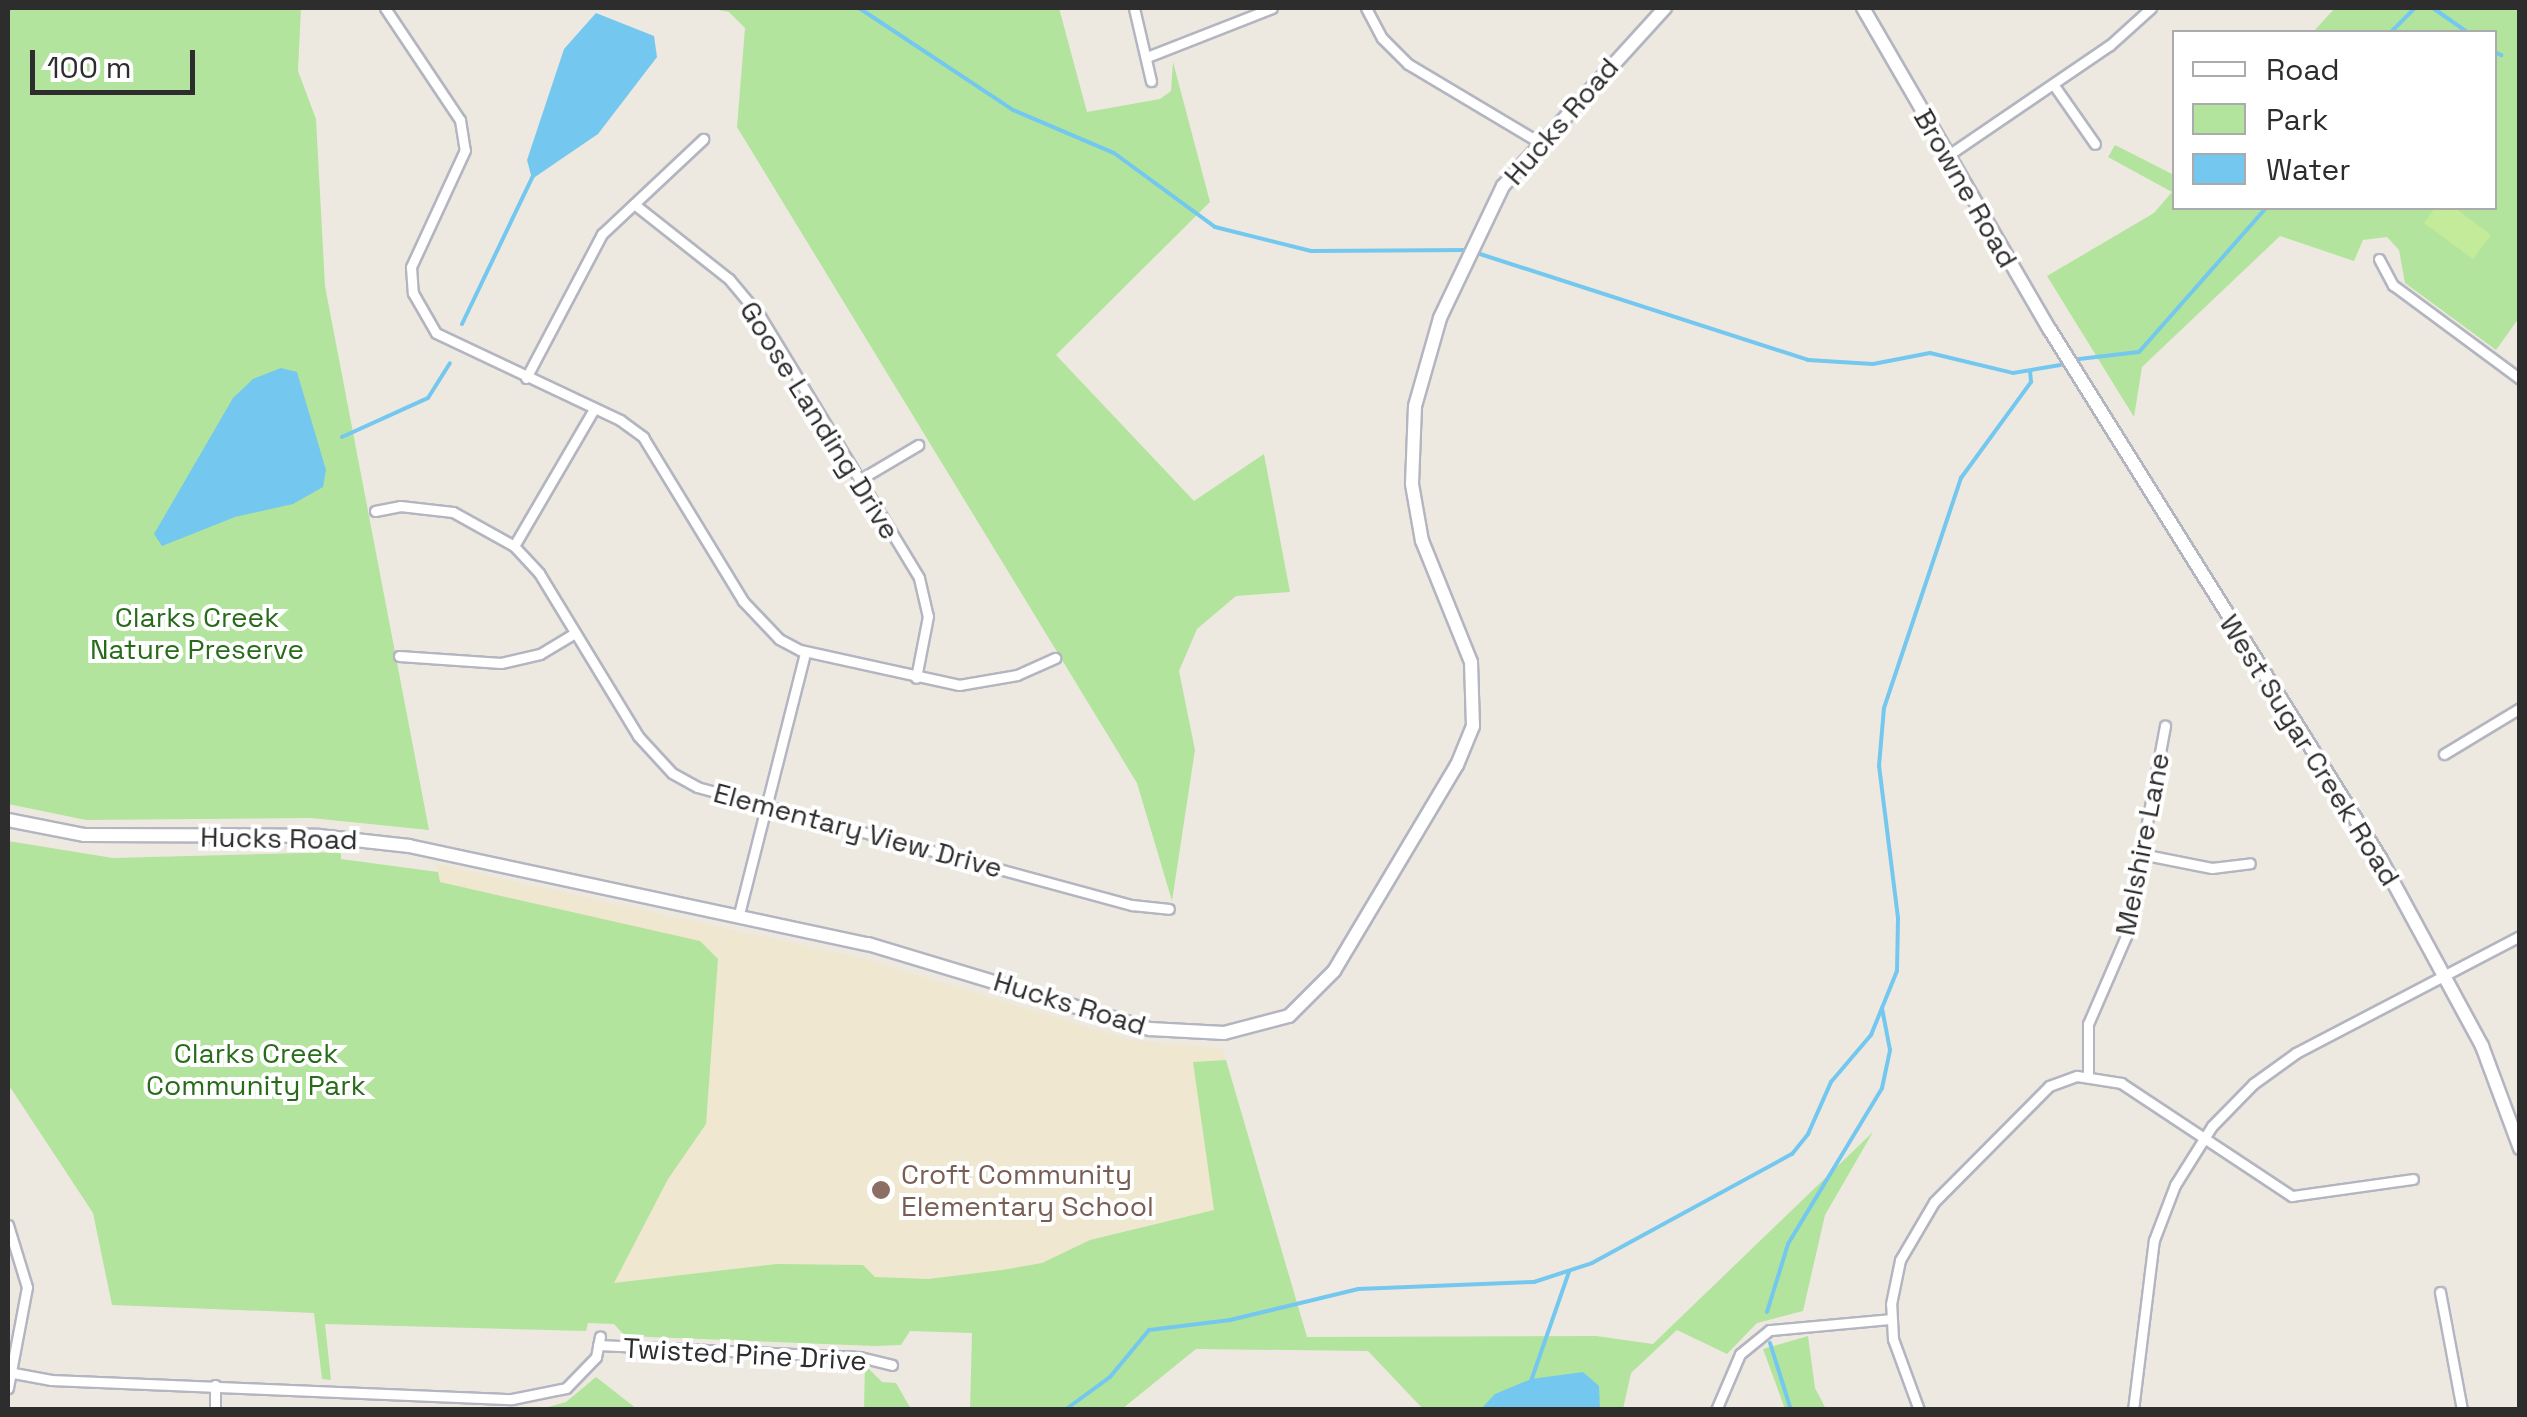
<!DOCTYPE html>
<style>
body{margin:0}
#map{position:relative;width:2527px;height:1417px;overflow:hidden;background:#eee9e0;font-family:"Space Grotesk",sans-serif}
div>[style]{position:absolute}
.education>*{inset:0;background:#efe7d0}
.green>*{inset:0;background:#b2e49d}
.pitch>*{inset:0;background:#c4eb99}
.water>*{inset:0;background:#74c8ef}
.stream>*{height:4px;margin:-2px;padding:0 2px;transform-origin:2px;border-radius:2px;background:#74c8ef}
.roads{filter:drop-shadow(2px 0 #b3b5c0) drop-shadow(-2px 0 #b3b5c0) drop-shadow(0 2px #b3b5c0) drop-shadow(0 -2px #b3b5c0)}
.minor>*{height:9px;margin:-4.5px;padding:0 4.5px;transform-origin:4.5px;border-radius:4.5px;background:#fff}
.secondary>*{height:12px;margin:-6px;padding:0 6px;transform-origin:6px;border-radius:6px;background:#fff}
.dots>*{width:28px;height:28px;translate:-50% -50%;box-sizing:border-box;border:5px solid #fff;border-radius:50%}
span{translate:-50% -50%;white-space:nowrap;text-align:center;line-height:1.15;-webkit-text-stroke:8px #fff;paint-order:stroke}
.street-label{font-size:28px;color:#2d2d2d}
.park-label{font-size:28px;color:#286c1b}
.education-label{font-size:28px;color:#785e54}
.left{translate:0 -50%;text-align:left}
.frame{position:absolute;inset:0;border:10px solid #2d2d2d;pointer-events:none}
.legend{position:absolute;left:2172px;top:30px;width:325px;height:180px;box-sizing:border-box;background:#fff;border:2px solid #ababab;margin:0;padding:12px 18px;list-style:none;font-size:30px;color:#2d2d2d}
.legend li{display:flex;align-items:center;gap:20px;height:50px}
.legend b{width:50px;border:2px solid #ababab}
.scale{position:absolute;left:30px;top:50px;width:165px;height:45px;box-sizing:border-box;border:5px solid #2d2d2d;border-top:0;padding-left:12px;font-size:30px;line-height:35px;white-space:nowrap;color:#2d2d2d;-webkit-text-stroke:8px #fff;paint-order:stroke}
</style>
<div id="map">
<div class="education">
<div style="clip-path:polygon(436px 864px,865px 959px,1130px 1040px,1222px 1048px,1307px 1337px,523px 1320px)"></div>
</div>
<div class="green">
<div style="clip-path:polygon(8px 8px,301px 8px,298px 71px,316px 119px,325px 286px,429px 830px,311px 818px,86px 820px,8px 804px)"></div>
<div style="clip-path:polygon(708px 8px,1059px 8px,1087px 112px,1160px 99px,1171px 91px,1173px 62px,1210px 202px,1056px 355px,1194px 501px,1264px 454px,1290px 592px,1236px 596px,1197px 629px,1179px 671px,1195px 750px,1172px 901px,1137px 783px,737px 127px,745px 28px,729px 12px)"></div>
<div style="clip-path:polygon(2335px 8px,2519px 8px,2519px 318px,2496px 350px,2405px 283px,2399px 250px,2387px 237px,2363px 240px,2354px 261px,2280px 236px,2142px 367px,2134px 417px,2047px 276px,2154px 213px,2172px 192px,2108px 157px,2115px 145px,2174px 175px,2174px 208px,2494px 208px,2494px 32px,2313px 32px)"></div>
<div style="clip-path:polygon(8px 841px,113px 858px,341px 852px,341px 859px,438px 872px,440px 882px,700px 941px,718px 959px,706px 1124px,668px 1179px,614px 1283px,776px 1264px,863px 1265px,875px 1277px,928px 1279px,1002px 1270px,1042px 1263px,1090px 1240px,1214px 1210px,1193px 1062px,1226px 1060px,1307px 1337px,1596px 1336px,1653px 1344px,1873px 1132px,1825px 1215px,1803px 1311px,1757px 1323px,1727px 1354px,1677px 1330px,1631px 1373px,1623px 1409px,1423px 1409px,1368px 1351px,1196px 1349px,1122px 1409px,970px 1409px,972px 1333px,910px 1331px,901px 1345px,875px 1346px,625px 1336px,614px 1324px,588px 1323px,586px 1331px,325px 1324px,331px 1380px,322px 1379px,314px 1313px,112px 1305px,93px 1213px,8px 1084px)"></div>
<div style="clip-path:polygon(1808px 1336px,1815px 1388px,1826px 1409px,1785px 1409px,1763px 1349px)"></div>
<div style="clip-path:polygon(865px 1365px,882px 1382px,896px 1383px,911px 1409px,864px 1409px)"></div>
<div style="clip-path:polygon(596px 1377px,637px 1409px,541px 1409px,566px 1402px)"></div>
</div>
<div class="pitch">
<div style="clip-path:polygon(2435px 208px,2455px 208px,2491px 235px,2473px 259px,2424px 223px)"></div>
</div>
<div class="water">
<div style="clip-path:polygon(596px 13px,654px 36px,657px 57px,598px 134px,532px 179px,527px 160px,564px 49px)"></div>
<div style="clip-path:polygon(281px 368px,297px 372px,326px 470px,323px 487px,293px 504px,235px 517px,162px 546px,154px 534px,233px 398px,253px 379px)"></div>
<div style="clip-path:polygon(1583px 1372px,1599px 1386px,1600px 1409px,1481px 1409px,1495px 1394px,1531px 1379px)"></div>
</div>
<div class="stream">
<div style="left:859px;top:8px;width:185px;rotate:33.5deg"></div>
<div style="left:1013px;top:110px;width:110px;rotate:23.1deg"></div>
<div style="left:1114px;top:153px;width:125px;rotate:36.2deg"></div>
<div style="left:1215px;top:227px;width:99px;rotate:14deg"></div>
<div style="left:1311px;top:251px;width:157px;rotate:-0.4deg"></div>
<div style="left:2433px;top:8px;width:42px;rotate:35.2deg"></div>
<div style="left:2391px;top:32px;width:34px;rotate:-45deg"></div>
<div style="left:2494px;top:52px;width:8px;rotate:23deg"></div>
<div style="left:1477px;top:253px;width:348px;rotate:17.9deg"></div>
<div style="left:1808px;top:360px;width:65px;rotate:3.5deg"></div>
<div style="left:1873px;top:364px;width:58px;rotate:-10.9deg"></div>
<div style="left:1930px;top:353px;width:85px;rotate:13.5deg"></div>
<div style="left:2013px;top:373px;width:48px;rotate:-9.7deg"></div>
<div style="left:462px;top:324px;width:166px;rotate:-64.4deg"></div>
<div style="left:2079px;top:359px;width:60px;rotate:-6.7deg"></div>
<div style="left:2139px;top:352px;width:192px;rotate:-48.6deg"></div>
<div style="left:342px;top:437px;width:94px;rotate:-24.4deg"></div>
<div style="left:428px;top:398px;width:41px;rotate:-57.8deg"></div>
<div style="left:1767px;top:1312px;width:71px;rotate:-72.8deg"></div>
<div style="left:1788px;top:1244px;width:182px;rotate:-58.9deg"></div>
<div style="left:1882px;top:1088px;width:39px;rotate:-78deg"></div>
<div style="left:1890px;top:1050px;width:43px;rotate:-100.8deg"></div>
<div style="left:1770px;top:1343px;width:70px;rotate:72.6deg"></div>
<div style="left:1531px;top:1381px;width:115px;rotate:-70.8deg"></div>
<div style="left:1065px;top:1410px;width:56px;rotate:-36.3deg"></div>
<div style="left:1110px;top:1377px;width:61px;rotate:-50.3deg"></div>
<div style="left:1149px;top:1330px;width:82px;rotate:-7deg"></div>
<div style="left:1230px;top:1320px;width:132px;rotate:-13.6deg"></div>
<div style="left:1358px;top:1289px;width:176px;rotate:-2.3deg"></div>
<div style="left:1534px;top:1282px;width:61px;rotate:-18.1deg"></div>
<div style="left:1592px;top:1263px;width:228px;rotate:-28.6deg"></div>
<div style="left:1792px;top:1154px;width:26px;rotate:-51deg"></div>
<div style="left:1808px;top:1134px;width:57px;rotate:-66.1deg"></div>
<div style="left:1831px;top:1082px;width:62px;rotate:-49.6deg"></div>
<div style="left:1871px;top:1035px;width:69px;rotate:-67.9deg"></div>
<div style="left:1897px;top:971px;width:53px;rotate:-88.9deg"></div>
<div style="left:1898px;top:918px;width:153px;rotate:-97.1deg"></div>
<div style="left:1879px;top:766px;width:58px;rotate:-85.1deg"></div>
<div style="left:1884px;top:708px;width:243px;rotate:-71.5deg"></div>
<div style="left:1961px;top:478px;width:119px;rotate:-53.9deg"></div>
<div style="left:2031px;top:382px;width:11px;rotate:-95deg"></div>
</div>
<div class="roads">
<div class="minor">
<div style="left:385px;top:8px;width:135px;rotate:56.2deg"></div>
<div style="left:460px;top:120px;width:30px;rotate:81deg"></div>
<div style="left:465px;top:150px;width:129px;rotate:114.8deg"></div>
<div style="left:411px;top:267px;width:26px;rotate:86deg"></div>
<div style="left:413px;top:293px;width:46px;rotate:60.1deg"></div>
<div style="left:436px;top:333px;width:204px;rotate:25.3deg"></div>
<div style="left:620px;top:420px;width:29px;rotate:36deg"></div>
<div style="left:643px;top:437px;width:192px;rotate:58.6deg"></div>
<div style="left:743px;top:601px;width:52px;rotate:46.5deg"></div>
<div style="left:779px;top:639px;width:24px;rotate:28deg"></div>
<div style="left:800px;top:650px;width:163px;rotate:12.4deg"></div>
<div style="left:959px;top:685px;width:59px;rotate:-9.8deg"></div>
<div style="left:1017px;top:675px;width:42px;rotate:-24.1deg"></div>
<div style="left:1134px;top:8px;width:75px;rotate:76.9deg"></div>
<div style="left:1366px;top:8px;width:34px;rotate:62deg"></div>
<div style="left:1382px;top:38px;width:37px;rotate:45deg"></div>
<div style="left:1408px;top:64px;width:150px;rotate:30.8deg"></div>
<div style="left:1147px;top:57px;width:134px;rotate:-21.4deg"></div>
<div style="left:2053px;top:84px;width:73px;rotate:55deg"></div>
<div style="left:1947px;top:156px;width:197px;rotate:-34.3deg"></div>
<div style="left:2110px;top:45px;width:55px;rotate:-42.1deg"></div>
<div style="left:634px;top:204px;width:121px;rotate:38.3deg"></div>
<div style="left:729px;top:279px;width:48px;rotate:50deg"></div>
<div style="left:760px;top:316px;width:306px;rotate:58.7deg"></div>
<div style="left:919px;top:578px;width:39px;rotate:77deg"></div>
<div style="left:928px;top:616px;width:63px;rotate:101deg"></div>
<div style="left:2379px;top:259px;width:30px;rotate:62deg"></div>
<div style="left:2393px;top:285px;width:158px;rotate:36.5deg"></div>
<div style="left:526px;top:378px;width:163px;rotate:-62.2deg"></div>
<div style="left:602px;top:234px;width:139px;rotate:-43.2deg"></div>
<div style="left:859px;top:480px;width:69px;rotate:-30.7deg"></div>
<div style="left:375px;top:511px;width:25px;rotate:-11deg"></div>
<div style="left:400px;top:506px;width:53px;rotate:6.5deg"></div>
<div style="left:453px;top:512px;width:70px;rotate:29.1deg"></div>
<div style="left:514px;top:546px;width:37px;rotate:47deg"></div>
<div style="left:539px;top:573px;width:191px;rotate:58.7deg"></div>
<div style="left:638px;top:736px;width:50px;rotate:47.4deg"></div>
<div style="left:672px;top:773px;width:29px;rotate:29deg"></div>
<div style="left:697px;top:787px;width:451px;rotate:15.2deg"></div>
<div style="left:1132px;top:905px;width:37px;rotate:6deg"></div>
<div style="left:514px;top:546px;width:159px;rotate:-59.7deg"></div>
<div style="left:399px;top:656px;width:102px;rotate:3.9deg"></div>
<div style="left:501px;top:663px;width:40px;rotate:-13deg"></div>
<div style="left:540px;top:654px;width:41px;rotate:-31deg"></div>
<div style="left:2444px;top:754px;width:89px;rotate:-31.2deg"></div>
<div style="left:2141px;top:854px;width:72px;rotate:11.2deg"></div>
<div style="left:2212px;top:868px;width:38px;rotate:-7deg"></div>
<div style="left:739px;top:914px;width:269px;rotate:-75.8deg"></div>
<div style="left:2088px;top:1075px;width:51px;rotate:-90deg"></div>
<div style="left:2088px;top:1024px;width:96px;rotate:-66.6deg"></div>
<div style="left:2126px;top:936px;width:214px;rotate:-79.5deg"></div>
<div style="left:8px;top:1225px;width:65px;rotate:73deg"></div>
<div style="left:27px;top:1287px;width:103px;rotate:100.7deg"></div>
<div style="left:2440px;top:1292px;width:120px;rotate:79.4deg"></div>
<div style="left:598px;top:1345px;width:262px;rotate:2.6deg"></div>
<div style="left:860px;top:1357px;width:33px;rotate:14deg"></div>
<div style="left:8px;top:1372px;width:44px;rotate:10.5deg"></div>
<div style="left:51px;top:1380px;width:461px;rotate:2.4deg"></div>
<div style="left:512px;top:1399px;width:55px;rotate:-11.5deg"></div>
<div style="left:566px;top:1388px;width:43px;rotate:-45.9deg"></div>
<div style="left:596px;top:1357px;width:21px;rotate:-79deg"></div>
<div style="left:215px;top:1410px;width:25px;rotate:-90deg"></div>
<div style="left:1716px;top:1410px;width:61px;rotate:-66.8deg"></div>
<div style="left:1740px;top:1354px;width:38px;rotate:-39deg"></div>
<div style="left:1770px;top:1330px;width:121px;rotate:-5.2deg"></div>
<div style="left:1919px;top:1410px;width:76px;rotate:-110.1deg"></div>
<div style="left:1893px;top:1339px;width:35px;rotate:-93deg"></div>
<div style="left:1891px;top:1304px;width:45px;rotate:-78.4deg"></div>
<div style="left:1900px;top:1260px;width:67px;rotate:-59.6deg"></div>
<div style="left:1934px;top:1202px;width:163px;rotate:-45.2deg"></div>
<div style="left:2049px;top:1086px;width:30px;rotate:-20deg"></div>
<div style="left:2077px;top:1076px;width:45px;rotate:9deg"></div>
<div style="left:2121px;top:1083px;width:205px;rotate:33.5deg"></div>
<div style="left:2292px;top:1196px;width:122px;rotate:-8deg"></div>
<div style="left:2133px;top:1410px;width:171px;rotate:-83deg"></div>
<div style="left:2154px;top:1240px;width:59px;rotate:-69.1deg"></div>
<div style="left:2175px;top:1185px;width:70px;rotate:-57.9deg"></div>
<div style="left:2212px;top:1126px;width:59px;rotate:-45.7deg"></div>
<div style="left:2253px;top:1084px;width:53px;rotate:-35.8deg"></div>
<div style="left:2296px;top:1053px;width:253px;rotate:-27.6deg"></div>
</div>
<div class="secondary">
<div style="left:1863px;top:8px;width:372px;rotate:59.9deg"></div>
<div style="left:2050px;top:330px;width:623px;rotate:57.99deg"></div>
<div style="left:2380px;top:858px;width:214px;rotate:61.5deg"></div>
<div style="left:2482px;top:1046px;width:109px;rotate:69.6deg"></div>
<div style="left:8px;top:820px;width:77px;rotate:11.2deg"></div>
<div style="left:84px;top:835px;width:235px;rotate:0.2deg"></div>
<div style="left:319px;top:836px;width:91px;rotate:6.3deg"></div>
<div style="left:409px;top:846px;width:469px;rotate:12.1deg"></div>
<div style="left:868px;top:944px;width:295px;rotate:16.8deg"></div>
<div style="left:1150px;top:1029px;width:74px;rotate:3.1deg"></div>
<div style="left:1224px;top:1033px;width:67px;rotate:-14.7deg"></div>
<div style="left:1289px;top:1016px;width:64px;rotate:-45deg"></div>
<div style="left:1334px;top:971px;width:240px;rotate:-59.2deg"></div>
<div style="left:1457px;top:765px;width:42px;rotate:-67.7deg"></div>
<div style="left:1473px;top:726px;width:64px;rotate:-91.8deg"></div>
<div style="left:1471px;top:662px;width:131px;rotate:-112deg"></div>
<div style="left:1422px;top:541px;width:58px;rotate:-100deg"></div>
<div style="left:1412px;top:484px;width:78px;rotate:-87.8deg"></div>
<div style="left:1415px;top:406px;width:91px;rotate:-74.1deg"></div>
<div style="left:1440px;top:318px;width:146px;rotate:-64.5deg"></div>
<div style="left:1503px;top:186px;width:241px;rotate:-47.7deg"></div>
</div>
</div>
<div class="dots">
<div style="left:881px;top:1190px;background:#8d6e63"></div>
</div>
<div class="street-label">
<span style="left:1561px;top:121px;rotate:-49deg">Hucks Road</span>
<span style="left:1966px;top:188px;rotate:60deg">Browne Road</span>
<span style="left:820px;top:420px;rotate:58deg">Goose Landing Drive</span>
<span style="left:2310px;top:750px;rotate:58deg">West Sugar Creek Road</span>
<span style="left:858px;top:830px;rotate:15deg">Elementary View Drive</span>
<span style="left:279px;top:838px;rotate:1deg">Hucks Road</span>
<span style="left:2142px;top:844px;rotate:-79deg">Melshire Lane</span>
<span style="left:1070px;top:1003px;rotate:17deg">Hucks Road</span>
<span style="left:745px;top:1354px;rotate:3deg">Twisted Pine Drive</span>
</div>
<div class="park-label">
<span style="left:197px;top:633px">Clarks Creek<br>Nature Preserve</span>
<span style="left:256px;top:1069px">Clarks Creek<br>Community Park</span>
</div>
<div class="education-label">
<span class="left" style="left:901px;top:1190px">Croft Community<br>Elementary School</span>
</div>
<div class="frame"></div>
<ul class="legend">
<li><b style="height:12px;background:#fff"></b>Road</li>
<li><b style="height:28px;background:#b2e49d"></b>Park</li>
<li><b style="height:28px;background:#74c8ef"></b>Water</li>
</ul>
<div class="scale">100 m</div>
</div>
